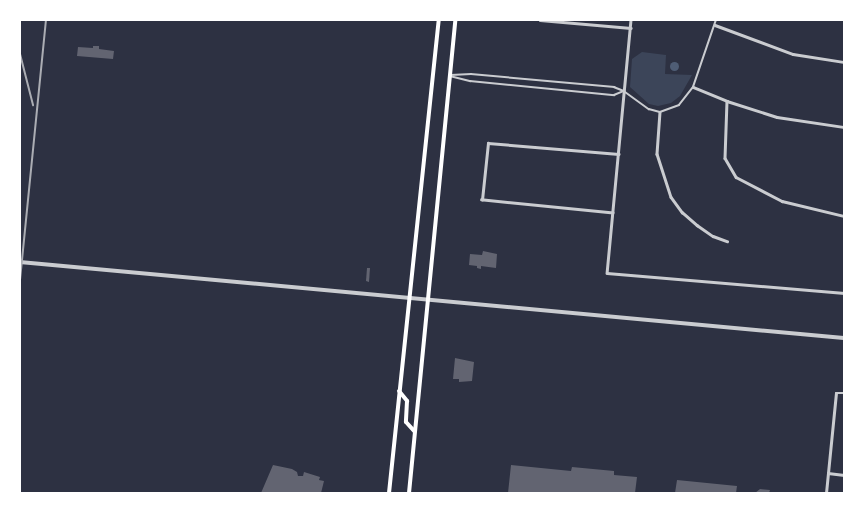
<!DOCTYPE html>
<style>
body{margin:0}
#map{position:relative;width:864px;height:513px;overflow:hidden;background:#2d3142;font-family:"Sofia Sans Condensed",sans-serif}
div>[style]{position:absolute}
.green>*{inset:0;background:#3c4559}
.water>*{inset:0;background:#4f5d75}
.round{border-radius:50%}
.building>*{inset:0;background:#626471}
.service>*{height:1.5px;margin:-0.75px;padding:0 0.75px;transform-origin:0.75px;border-radius:0.75px;background:#caccd0}
.minor>*{height:2.5px;margin:-1.25px;padding:0 1.25px;transform-origin:1.25px;border-radius:1.25px;background:#caccd0}
.tertiary>*{height:3.5px;margin:-1.75px;padding:0 1.75px;transform-origin:1.75px;border-radius:1.75px;background:#caccd0}
.primary>*{height:4px;margin:-2px;padding:0 2px;transform-origin:2px;border-radius:2px;background:#fff}
.rail>*{height:2px;margin:-1px;padding:0 1px;transform-origin:1px;border-radius:1px;background:#abadb3}
span{translate:-50% -50%;white-space:nowrap;text-align:center;line-height:1.15;-webkit-text-stroke:3px #fff;paint-order:stroke}
.frame{position:absolute;inset:0;border:21px solid #fff;pointer-events:none}
</style>
<div id="map">
<div class="green">
<div style="clip-path:polygon(642px 52px,666px 55px,665px 74px,692px 75px,680px 96px,671px 103px,658px 106px,649px 104px,630px 87px,632px 59px)"></div>
</div>
<div class="water">
<div class="round" style="left:669.5px;top:61.5px;width:9px;height:9px"></div>
</div>
<div class="building">
<div style="clip-path:polygon(93px 46px,99px 46px,99px 49px,114px 51px,113px 59px,77px 56px,78px 47px,93px 48px)"></div>
<div style="clip-path:polygon(483px 251px,497px 254px,496px 268px,481px 266px,481px 269px,477px 268px,477px 266px,469px 265px,470px 254px,482px 255px)"></div>
<div style="clip-path:polygon(367px 268px,370px 268px,369px 282px,366px 281px)"></div>
<div style="clip-path:polygon(455px 358px,474px 362px,472px 381px,459px 382px,459px 379px,453px 379px)"></div>
<div style="clip-path:polygon(273px 465px,292px 469px,297px 472px,298px 476px,303px 476px,304px 472px,320px 477px,319px 480px,324px 481px,321px 493px,261px 493px)"></div>
<div style="clip-path:polygon(511px 465px,571px 471px,572px 467px,614px 471px,614px 475px,637px 477px,635px 493px,508px 493px)"></div>
<div style="clip-path:polygon(677px 480px,737px 486px,736px 493px,675px 493px)"></div>
<div style="clip-path:polygon(760px 489px,770px 490px,769px 493px,755px 493px)"></div>
</div>
<div class="service">
<div style="left:451px;top:75px;width:20px;rotate:-3deg"></div>
<div style="left:471px;top:74px;width:144px;rotate:5.2deg"></div>
<div style="left:614px;top:87px;width:11px;rotate:22deg"></div>
<div style="left:624px;top:91px;width:31px;rotate:36deg"></div>
<div style="left:649px;top:109px;width:11px;rotate:15deg"></div>
<div style="left:660px;top:112px;width:20px;rotate:-20deg"></div>
<div style="left:679px;top:105px;width:23px;rotate:-52deg"></div>
<div style="left:693px;top:87px;width:71px;rotate:-71.1deg"></div>
<div style="left:450px;top:76px;width:21px;rotate:14deg"></div>
<div style="left:470px;top:81px;width:145px;rotate:5.6deg"></div>
<div style="left:614px;top:95px;width:11px;rotate:-22deg"></div>
</div>
<div class="minor">
<div style="left:540px;top:20px;width:91px;rotate:5deg"></div>
<div style="left:631px;top:20px;width:254px;rotate:95.4deg"></div>
<div style="left:607px;top:273px;width:238px;rotate:4.8deg"></div>
<div style="left:715px;top:25px;width:83px;rotate:20.4deg"></div>
<div style="left:793px;top:54px;width:52px;rotate:8.9deg"></div>
<div style="left:693px;top:87px;width:37px;rotate:22deg"></div>
<div style="left:727px;top:101px;width:52px;rotate:17.7deg"></div>
<div style="left:777px;top:117px;width:68px;rotate:8.5deg"></div>
<div style="left:727px;top:101px;width:57px;rotate:92deg"></div>
<div style="left:725px;top:158px;width:22px;rotate:60deg"></div>
<div style="left:736px;top:177px;width:52px;rotate:27.6deg"></div>
<div style="left:782px;top:201px;width:64px;rotate:13.6deg"></div>
<div style="left:660px;top:112px;width:42px;rotate:94.1deg"></div>
<div style="left:657px;top:154px;width:45px;rotate:72deg"></div>
<div style="left:671px;top:197px;width:19px;rotate:54deg"></div>
<div style="left:682px;top:212px;width:20px;rotate:41deg"></div>
<div style="left:697px;top:225px;width:19px;rotate:35deg"></div>
<div style="left:713px;top:236px;width:15px;rotate:20deg"></div>
<div style="left:613px;top:213px;width:132px;rotate:-174.3deg"></div>
<div style="left:482px;top:200px;width:57px;rotate:-84deg"></div>
<div style="left:488px;top:143px;width:131px;rotate:4.8deg"></div>
<div style="left:828px;top:473px;width:16px;rotate:7deg"></div>
<div style="left:826px;top:493px;width:100px;rotate:-84.3deg"></div>
<div style="left:836px;top:393px;width:8px"></div>
</div>
<div class="tertiary">
<div style="left:20px;top:262px;width:827px;rotate:5.27deg"></div>
</div>
<div class="primary">
<div style="left:399px;top:391px;width:13px;rotate:51deg"></div>
<div style="left:407px;top:401px;width:21px;rotate:93deg"></div>
<div style="left:406px;top:422px;width:12px;rotate:48deg"></div>
<div style="left:389px;top:493px;width:476px;rotate:-84deg"></div>
<div style="left:409px;top:493px;width:475px;rotate:-84.4deg"></div>
</div>
<div class="rail">
<div style="left:20px;top:54px;width:53px;rotate:75.7deg"></div>
<div style="left:20px;top:280px;width:261px;rotate:-84.3deg"></div>
</div>
<div class="frame"></div>
</div>
